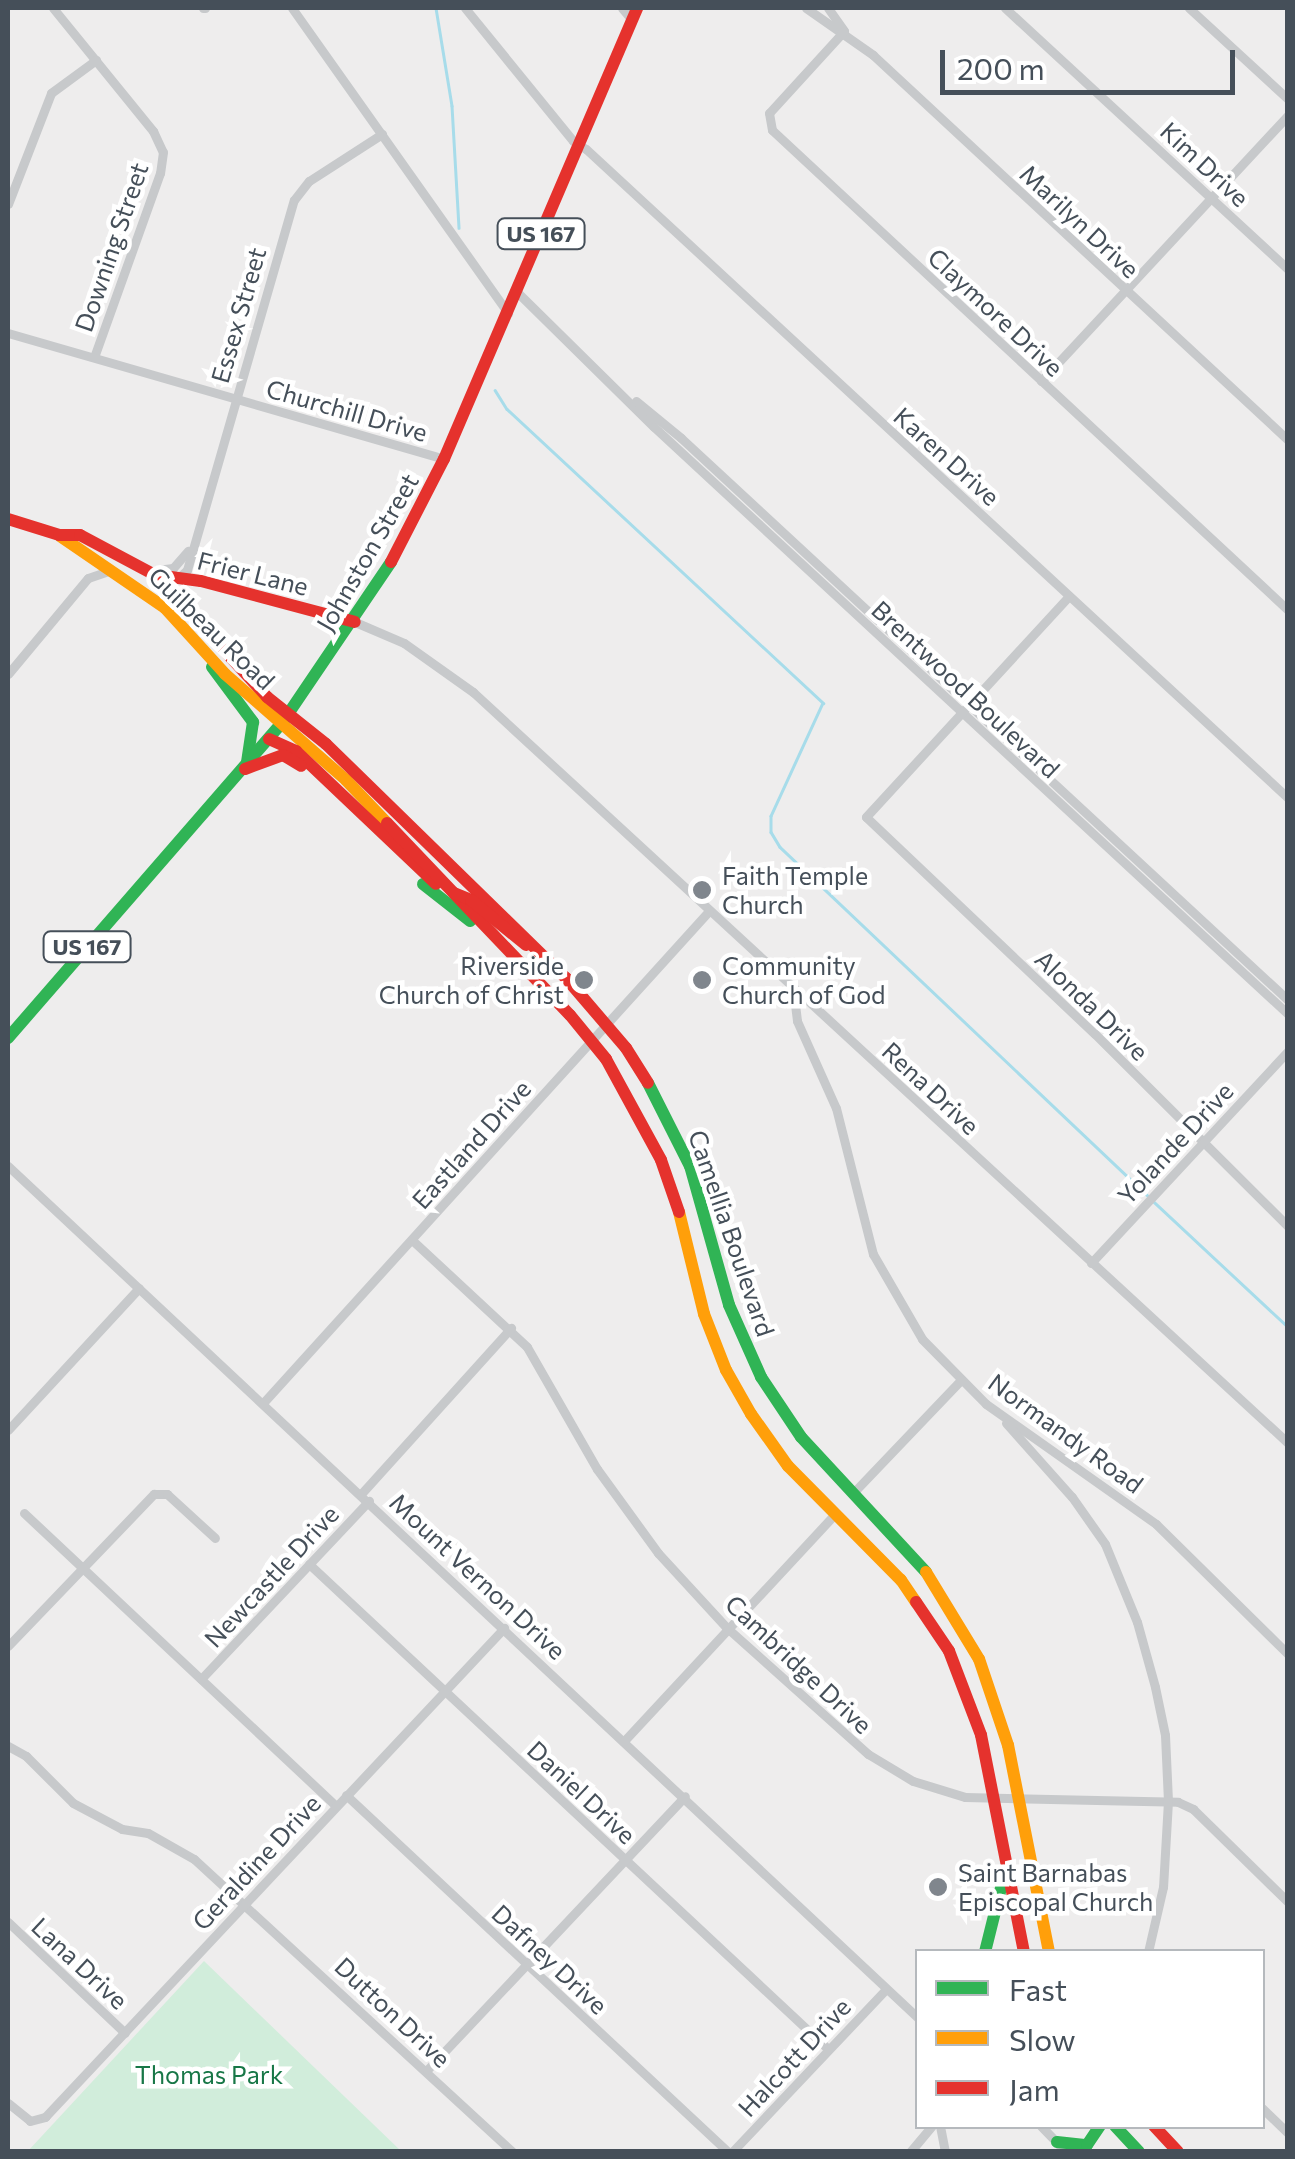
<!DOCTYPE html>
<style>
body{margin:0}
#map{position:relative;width:1295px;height:2159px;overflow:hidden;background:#eeeded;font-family:Commissioner,sans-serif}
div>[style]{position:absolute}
.green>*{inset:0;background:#d1eddb}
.stream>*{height:2.5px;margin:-1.25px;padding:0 1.25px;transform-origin:1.25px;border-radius:1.25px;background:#a7dcea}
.street>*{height:9px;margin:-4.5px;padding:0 4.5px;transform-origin:4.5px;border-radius:4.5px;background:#c7c9cb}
.fast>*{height:12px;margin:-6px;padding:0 6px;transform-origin:6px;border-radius:6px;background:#30b455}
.slow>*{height:12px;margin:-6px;padding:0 6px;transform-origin:6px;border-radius:6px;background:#ff9f0a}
.jam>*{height:12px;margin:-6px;padding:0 6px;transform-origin:6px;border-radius:6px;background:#e5322d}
.dots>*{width:28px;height:28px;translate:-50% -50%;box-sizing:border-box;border:5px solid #fff;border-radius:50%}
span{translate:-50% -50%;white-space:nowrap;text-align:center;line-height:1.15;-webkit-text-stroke:9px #fff;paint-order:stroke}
.shield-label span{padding:2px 8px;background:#fff;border:2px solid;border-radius:8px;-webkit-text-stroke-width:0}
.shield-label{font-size:22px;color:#454f59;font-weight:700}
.street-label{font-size:25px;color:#454f59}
.poi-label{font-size:25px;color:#454f59}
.left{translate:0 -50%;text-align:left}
.right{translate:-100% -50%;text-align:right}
.park-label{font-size:25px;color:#187747}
.frame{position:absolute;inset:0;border:10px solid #454f59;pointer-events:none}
.legend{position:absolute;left:915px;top:1949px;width:350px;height:180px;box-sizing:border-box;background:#fff;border:2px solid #b5b9bd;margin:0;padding:12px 18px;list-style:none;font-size:30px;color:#454f59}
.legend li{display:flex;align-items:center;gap:20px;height:50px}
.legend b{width:50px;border:2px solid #b5b9bd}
.scale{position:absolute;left:940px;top:50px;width:295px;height:45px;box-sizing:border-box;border:5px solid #454f59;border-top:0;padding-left:12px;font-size:30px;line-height:35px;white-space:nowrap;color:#454f59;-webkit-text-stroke:8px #fff;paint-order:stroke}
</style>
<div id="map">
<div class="green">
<div style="clip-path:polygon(204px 1961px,401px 2151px,28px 2151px)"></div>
</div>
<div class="stream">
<div style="left:436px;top:8px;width:99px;rotate:80.7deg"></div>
<div style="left:452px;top:106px;width:122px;rotate:86.7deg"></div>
<div style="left:495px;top:390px;width:22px;rotate:58deg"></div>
<div style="left:507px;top:409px;width:432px;rotate:42.9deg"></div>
<div style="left:823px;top:703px;width:124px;rotate:114.7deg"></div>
<div style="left:771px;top:816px;width:16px;rotate:90deg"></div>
<div style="left:771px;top:832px;width:17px;rotate:59deg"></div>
<div style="left:780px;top:847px;width:506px;rotate:43.48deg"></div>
<div style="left:1153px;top:1201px;width:185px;rotate:43deg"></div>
</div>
<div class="street">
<div style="left:53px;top:8px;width:159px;rotate:50.9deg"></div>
<div style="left:153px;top:131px;width:23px;rotate:65deg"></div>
<div style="left:163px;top:152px;width:21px;rotate:98deg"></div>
<div style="left:160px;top:173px;width:195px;rotate:109.7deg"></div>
<div style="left:203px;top:8px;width:2px"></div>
<div style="left:292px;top:8px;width:374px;rotate:54.7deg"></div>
<div style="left:465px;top:8px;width:171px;rotate:50.9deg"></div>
<div style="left:573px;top:141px;width:15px;rotate:32deg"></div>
<div style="left:586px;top:149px;width:956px;rotate:42.75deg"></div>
<div style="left:622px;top:8px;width:16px;rotate:50deg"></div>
<div style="left:806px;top:8px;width:82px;rotate:35deg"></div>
<div style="left:873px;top:55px;width:566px;rotate:42.85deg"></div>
<div style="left:828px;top:8px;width:28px;rotate:55deg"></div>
<div style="left:844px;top:31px;width:111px;rotate:132.4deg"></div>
<div style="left:769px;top:113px;width:17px;rotate:80deg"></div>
<div style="left:772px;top:130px;width:705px;rotate:42.93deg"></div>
<div style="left:1005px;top:8px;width:385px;rotate:42.7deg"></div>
<div style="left:1189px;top:8px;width:134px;rotate:42.6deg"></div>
<div style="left:8px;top:204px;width:119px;rotate:-68.8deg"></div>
<div style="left:51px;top:93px;width:56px;rotate:-36.3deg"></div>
<div style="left:517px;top:292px;width:192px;rotate:44.6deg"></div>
<div style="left:654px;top:427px;width:864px;rotate:42.8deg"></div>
<div style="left:8px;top:333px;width:454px;rotate:16.1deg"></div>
<div style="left:1041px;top:381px;width:363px;rotate:-47.1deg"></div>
<div style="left:636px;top:401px;width:58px;rotate:39.4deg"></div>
<div style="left:681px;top:438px;width:827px;rotate:42.8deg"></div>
<div style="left:157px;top:570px;width:16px;rotate:-7deg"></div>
<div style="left:173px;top:568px;width:23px;rotate:-49deg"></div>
<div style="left:178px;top:578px;width:12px;rotate:-42deg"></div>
<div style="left:187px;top:570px;width:385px;rotate:-73.9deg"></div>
<div style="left:294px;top:200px;width:24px;rotate:-52deg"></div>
<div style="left:309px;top:181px;width:87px;rotate:-32.8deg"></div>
<div style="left:1069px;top:596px;width:300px;rotate:132.6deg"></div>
<div style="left:866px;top:817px;width:315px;rotate:43.5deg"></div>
<div style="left:1095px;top:1034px;width:272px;rotate:44.9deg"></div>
<div style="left:355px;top:622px;width:53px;rotate:23.2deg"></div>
<div style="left:404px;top:643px;width:85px;rotate:35.4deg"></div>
<div style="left:473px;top:692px;width:1108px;rotate:42.66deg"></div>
<div style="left:8px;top:674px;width:125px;rotate:-50.2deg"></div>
<div style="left:88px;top:578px;width:24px;rotate:-19deg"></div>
<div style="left:793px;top:988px;width:33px;rotate:83deg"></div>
<div style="left:797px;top:1021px;width:95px;rotate:65.9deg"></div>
<div style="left:836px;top:1108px;width:151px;rotate:75.8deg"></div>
<div style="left:873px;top:1254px;width:98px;rotate:60deg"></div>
<div style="left:922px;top:1339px;width:91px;rotate:45.4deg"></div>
<div style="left:986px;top:1404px;width:208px;rotate:35.2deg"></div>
<div style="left:1156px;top:1524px;width:185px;rotate:44.6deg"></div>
<div style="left:8px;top:1166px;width:1247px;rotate:43.11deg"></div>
<div style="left:412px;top:1240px;width:157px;rotate:42.9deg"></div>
<div style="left:527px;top:1347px;width:141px;rotate:60.2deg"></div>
<div style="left:597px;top:1469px;width:104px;rotate:54deg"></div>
<div style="left:658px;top:1553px;width:100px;rotate:47.4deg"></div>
<div style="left:726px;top:1627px;width:191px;rotate:41.8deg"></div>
<div style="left:868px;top:1754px;width:52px;rotate:31deg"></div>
<div style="left:913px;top:1781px;width:54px;rotate:17.1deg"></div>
<div style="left:965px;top:1797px;width:213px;rotate:1.3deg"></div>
<div style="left:1178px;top:1802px;width:17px;rotate:25deg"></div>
<div style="left:1193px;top:1809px;width:133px;rotate:44.4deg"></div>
<div style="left:1091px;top:1263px;width:289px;rotate:-47.1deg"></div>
<div style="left:263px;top:1403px;width:664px;rotate:-47.81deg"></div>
<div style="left:1006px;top:1423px;width:99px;rotate:48.3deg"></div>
<div style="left:1072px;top:1497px;width:57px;rotate:54.9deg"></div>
<div style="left:1105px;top:1544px;width:84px;rotate:67.7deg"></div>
<div style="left:1137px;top:1622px;width:67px;rotate:74.5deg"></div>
<div style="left:1155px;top:1687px;width:49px;rotate:78.2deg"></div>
<div style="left:1165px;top:1735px;width:66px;rotate:87.4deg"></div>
<div style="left:1168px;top:1801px;width:86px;rotate:93.3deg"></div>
<div style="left:1163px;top:1887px;width:67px;rotate:103deg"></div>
<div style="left:8px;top:1430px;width:193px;rotate:-47.3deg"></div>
<div style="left:853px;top:1493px;width:156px;rotate:-46.3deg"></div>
<div style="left:361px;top:1494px;width:224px;rotate:-47.9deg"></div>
<div style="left:24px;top:1513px;width:428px;rotate:43.2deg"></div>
<div style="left:309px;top:1564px;width:710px;rotate:43.06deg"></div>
<div style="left:8px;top:1646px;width:211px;rotate:-46.2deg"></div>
<div style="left:154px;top:1494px;width:13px"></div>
<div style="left:167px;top:1494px;width:65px;rotate:42.5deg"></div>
<div style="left:201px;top:1679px;width:245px;rotate:-46.7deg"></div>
<div style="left:624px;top:1741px;width:310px;rotate:-47.1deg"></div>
<div style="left:8px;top:1746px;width:21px;rotate:29deg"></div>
<div style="left:26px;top:1756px;width:66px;rotate:45deg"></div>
<div style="left:73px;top:1803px;width:55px;rotate:28deg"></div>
<div style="left:122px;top:1829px;width:26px;rotate:9deg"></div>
<div style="left:148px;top:1833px;width:53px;rotate:29.5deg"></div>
<div style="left:194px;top:1859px;width:433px;rotate:42.6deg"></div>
<div style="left:346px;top:1795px;width:523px;rotate:43.06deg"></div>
<div style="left:8px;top:1922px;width:161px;rotate:43.5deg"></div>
<div style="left:427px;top:2070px;width:376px;rotate:-46.7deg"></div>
<div style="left:8px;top:2103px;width:28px;rotate:39deg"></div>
<div style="left:30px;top:2121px;width:16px;rotate:-15deg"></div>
<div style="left:45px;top:2117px;width:671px;rotate:-46.81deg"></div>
<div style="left:1262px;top:2108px;width:36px;rotate:44deg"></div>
<div style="left:940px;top:2126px;width:26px;rotate:79deg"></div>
<div style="left:1041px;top:2126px;width:36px;rotate:46deg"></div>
<div style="left:732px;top:2152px;width:224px;rotate:-46.6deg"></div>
<div style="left:910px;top:2152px;width:34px;rotate:-50deg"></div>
</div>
<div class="fast">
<div style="left:212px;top:667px;width:69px;rotate:53.3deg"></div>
<div style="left:253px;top:722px;width:40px;rotate:98.5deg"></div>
<div style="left:423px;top:884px;width:60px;rotate:38.2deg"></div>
<div style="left:8px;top:1038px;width:417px;rotate:-49deg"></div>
<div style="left:282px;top:723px;width:194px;rotate:-55.9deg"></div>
<div style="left:648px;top:1083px;width:93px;rotate:63.2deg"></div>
<div style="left:690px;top:1166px;width:144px;rotate:74.3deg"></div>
<div style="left:729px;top:1305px;width:79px;rotate:66deg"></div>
<div style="left:761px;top:1377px;width:72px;rotate:56.3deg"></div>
<div style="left:801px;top:1437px;width:184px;rotate:47.2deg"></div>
<div style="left:985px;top:1952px;width:78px;rotate:-76deg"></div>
<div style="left:1115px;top:2126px;width:35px;rotate:47deg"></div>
<div style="left:1057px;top:2142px;width:30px;rotate:6deg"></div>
<div style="left:1087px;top:2145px;width:23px;rotate:-56deg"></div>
</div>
<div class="slow">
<div style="left:60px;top:536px;width:127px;rotate:34.4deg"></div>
<div style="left:165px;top:608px;width:89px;rotate:47.7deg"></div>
<div style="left:225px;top:674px;width:161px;rotate:41.2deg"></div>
<div style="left:346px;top:780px;width:59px;rotate:46.4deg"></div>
<div style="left:679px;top:1212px;width:105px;rotate:76.2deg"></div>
<div style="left:704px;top:1314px;width:60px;rotate:68.6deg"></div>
<div style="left:726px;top:1370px;width:51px;rotate:60.4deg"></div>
<div style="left:751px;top:1414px;width:64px;rotate:54.6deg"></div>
<div style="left:788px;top:1466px;width:161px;rotate:45.3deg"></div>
<div style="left:901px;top:1580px;width:27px;rotate:56deg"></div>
<div style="left:926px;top:1572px;width:102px;rotate:58.7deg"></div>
<div style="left:979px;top:1659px;width:91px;rotate:71.4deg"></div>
<div style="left:1008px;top:1745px;width:211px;rotate:78.8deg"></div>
</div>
<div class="jam">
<div style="left:8px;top:519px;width:53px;rotate:17.4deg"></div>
<div style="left:59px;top:535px;width:21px"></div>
<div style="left:80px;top:535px;width:85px;rotate:28.1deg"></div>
<div style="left:155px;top:575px;width:166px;rotate:47.4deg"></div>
<div style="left:267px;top:697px;width:75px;rotate:38.5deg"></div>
<div style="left:326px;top:744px;width:335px;rotate:44.3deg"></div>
<div style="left:566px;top:978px;width:92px;rotate:49.4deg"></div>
<div style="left:626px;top:1048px;width:41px;rotate:57.8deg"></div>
<div style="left:391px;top:562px;width:116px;rotate:-62.8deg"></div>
<div style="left:444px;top:459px;width:491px;rotate:-66.8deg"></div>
<div style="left:156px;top:575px;width:45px;rotate:7.6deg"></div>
<div style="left:201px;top:581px;width:159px;rotate:14.9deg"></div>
<div style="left:269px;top:739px;width:30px;rotate:24deg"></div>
<div style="left:296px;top:751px;width:193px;rotate:43.5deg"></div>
<div style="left:245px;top:769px;width:40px;rotate:-20.2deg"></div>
<div style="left:283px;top:755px;width:21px;rotate:31deg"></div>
<div style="left:387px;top:823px;width:265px;rotate:46.4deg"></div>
<div style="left:570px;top:1015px;width:57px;rotate:50.7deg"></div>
<div style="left:606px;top:1059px;width:115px;rotate:61.4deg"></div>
<div style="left:661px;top:1160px;width:55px;rotate:70.9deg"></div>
<div style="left:454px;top:893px;width:18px;rotate:22deg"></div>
<div style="left:471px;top:900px;width:71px;rotate:39.3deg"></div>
<div style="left:916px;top:1602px;width:59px;rotate:56deg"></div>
<div style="left:949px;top:1651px;width:90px;rotate:69.1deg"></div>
<div style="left:981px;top:1735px;width:221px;rotate:78.8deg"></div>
<div style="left:1154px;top:2126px;width:35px;rotate:47deg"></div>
</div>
<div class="dots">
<div style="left:702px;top:890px;background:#80868d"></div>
<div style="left:584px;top:980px;background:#80868d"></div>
<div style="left:702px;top:980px;background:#80868d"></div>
<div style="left:938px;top:1887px;background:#80868d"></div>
</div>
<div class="shield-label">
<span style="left:541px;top:234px">US 167</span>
<span style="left:87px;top:947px">US 167</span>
</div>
<div class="street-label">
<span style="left:1205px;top:164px;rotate:43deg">Kim Drive</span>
<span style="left:1080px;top:221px;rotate:43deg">Marilyn Drive</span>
<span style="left:111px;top:247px;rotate:-71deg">Downing Street</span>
<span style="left:996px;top:312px;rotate:43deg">Claymore Drive</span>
<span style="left:238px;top:315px;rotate:-74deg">Essex Street</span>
<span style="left:347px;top:410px;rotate:16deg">Churchill Drive</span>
<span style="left:947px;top:456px;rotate:42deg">Karen Drive</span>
<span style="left:367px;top:552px;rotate:-60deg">Johnston Street</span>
<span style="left:253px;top:573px;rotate:14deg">Frier Lane</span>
<span style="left:212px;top:628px;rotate:44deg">Guilbeau Road</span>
<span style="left:966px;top:689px;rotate:43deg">Brentwood Boulevard</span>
<span style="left:1092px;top:1005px;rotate:44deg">Alonda Drive</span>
<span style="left:931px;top:1088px;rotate:43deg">Rena Drive</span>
<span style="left:1175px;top:1143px;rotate:-47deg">Yolande Drive</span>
<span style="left:471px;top:1144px;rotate:-48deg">Eastland Drive</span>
<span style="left:732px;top:1233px;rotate:71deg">Camellia Boulevard</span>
<span style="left:1066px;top:1433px;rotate:36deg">Normandy Road</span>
<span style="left:271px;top:1576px;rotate:-47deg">Newcastle Drive</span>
<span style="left:478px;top:1576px;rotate:43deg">Mount Vernon Drive</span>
<span style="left:799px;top:1664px;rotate:43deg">Cambridge Drive</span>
<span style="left:582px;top:1792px;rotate:43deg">Daniel Drive</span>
<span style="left:256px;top:1862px;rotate:-47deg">Geraldine Drive</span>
<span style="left:550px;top:1959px;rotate:43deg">Dafney Drive</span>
<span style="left:80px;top:1963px;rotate:43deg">Lana Drive</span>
<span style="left:393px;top:2012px;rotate:43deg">Dutton Drive</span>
<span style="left:794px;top:2057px;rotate:-47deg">Halcott Drive</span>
</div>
<div class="poi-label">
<span class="left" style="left:722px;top:890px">Faith Temple<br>Church</span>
<span class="right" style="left:564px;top:980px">Riverside<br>Church of Christ</span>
<span class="left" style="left:722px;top:980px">Community<br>Church of God</span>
<span class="left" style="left:958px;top:1887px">Saint Barnabas<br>Episcopal Church</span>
</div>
<div class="park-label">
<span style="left:209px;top:2074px">Thomas Park</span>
</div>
<div class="frame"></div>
<ul class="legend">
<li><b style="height:12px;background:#30b455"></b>Fast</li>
<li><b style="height:12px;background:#ff9f0a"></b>Slow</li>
<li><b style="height:12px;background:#e5322d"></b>Jam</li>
</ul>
<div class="scale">200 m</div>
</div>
